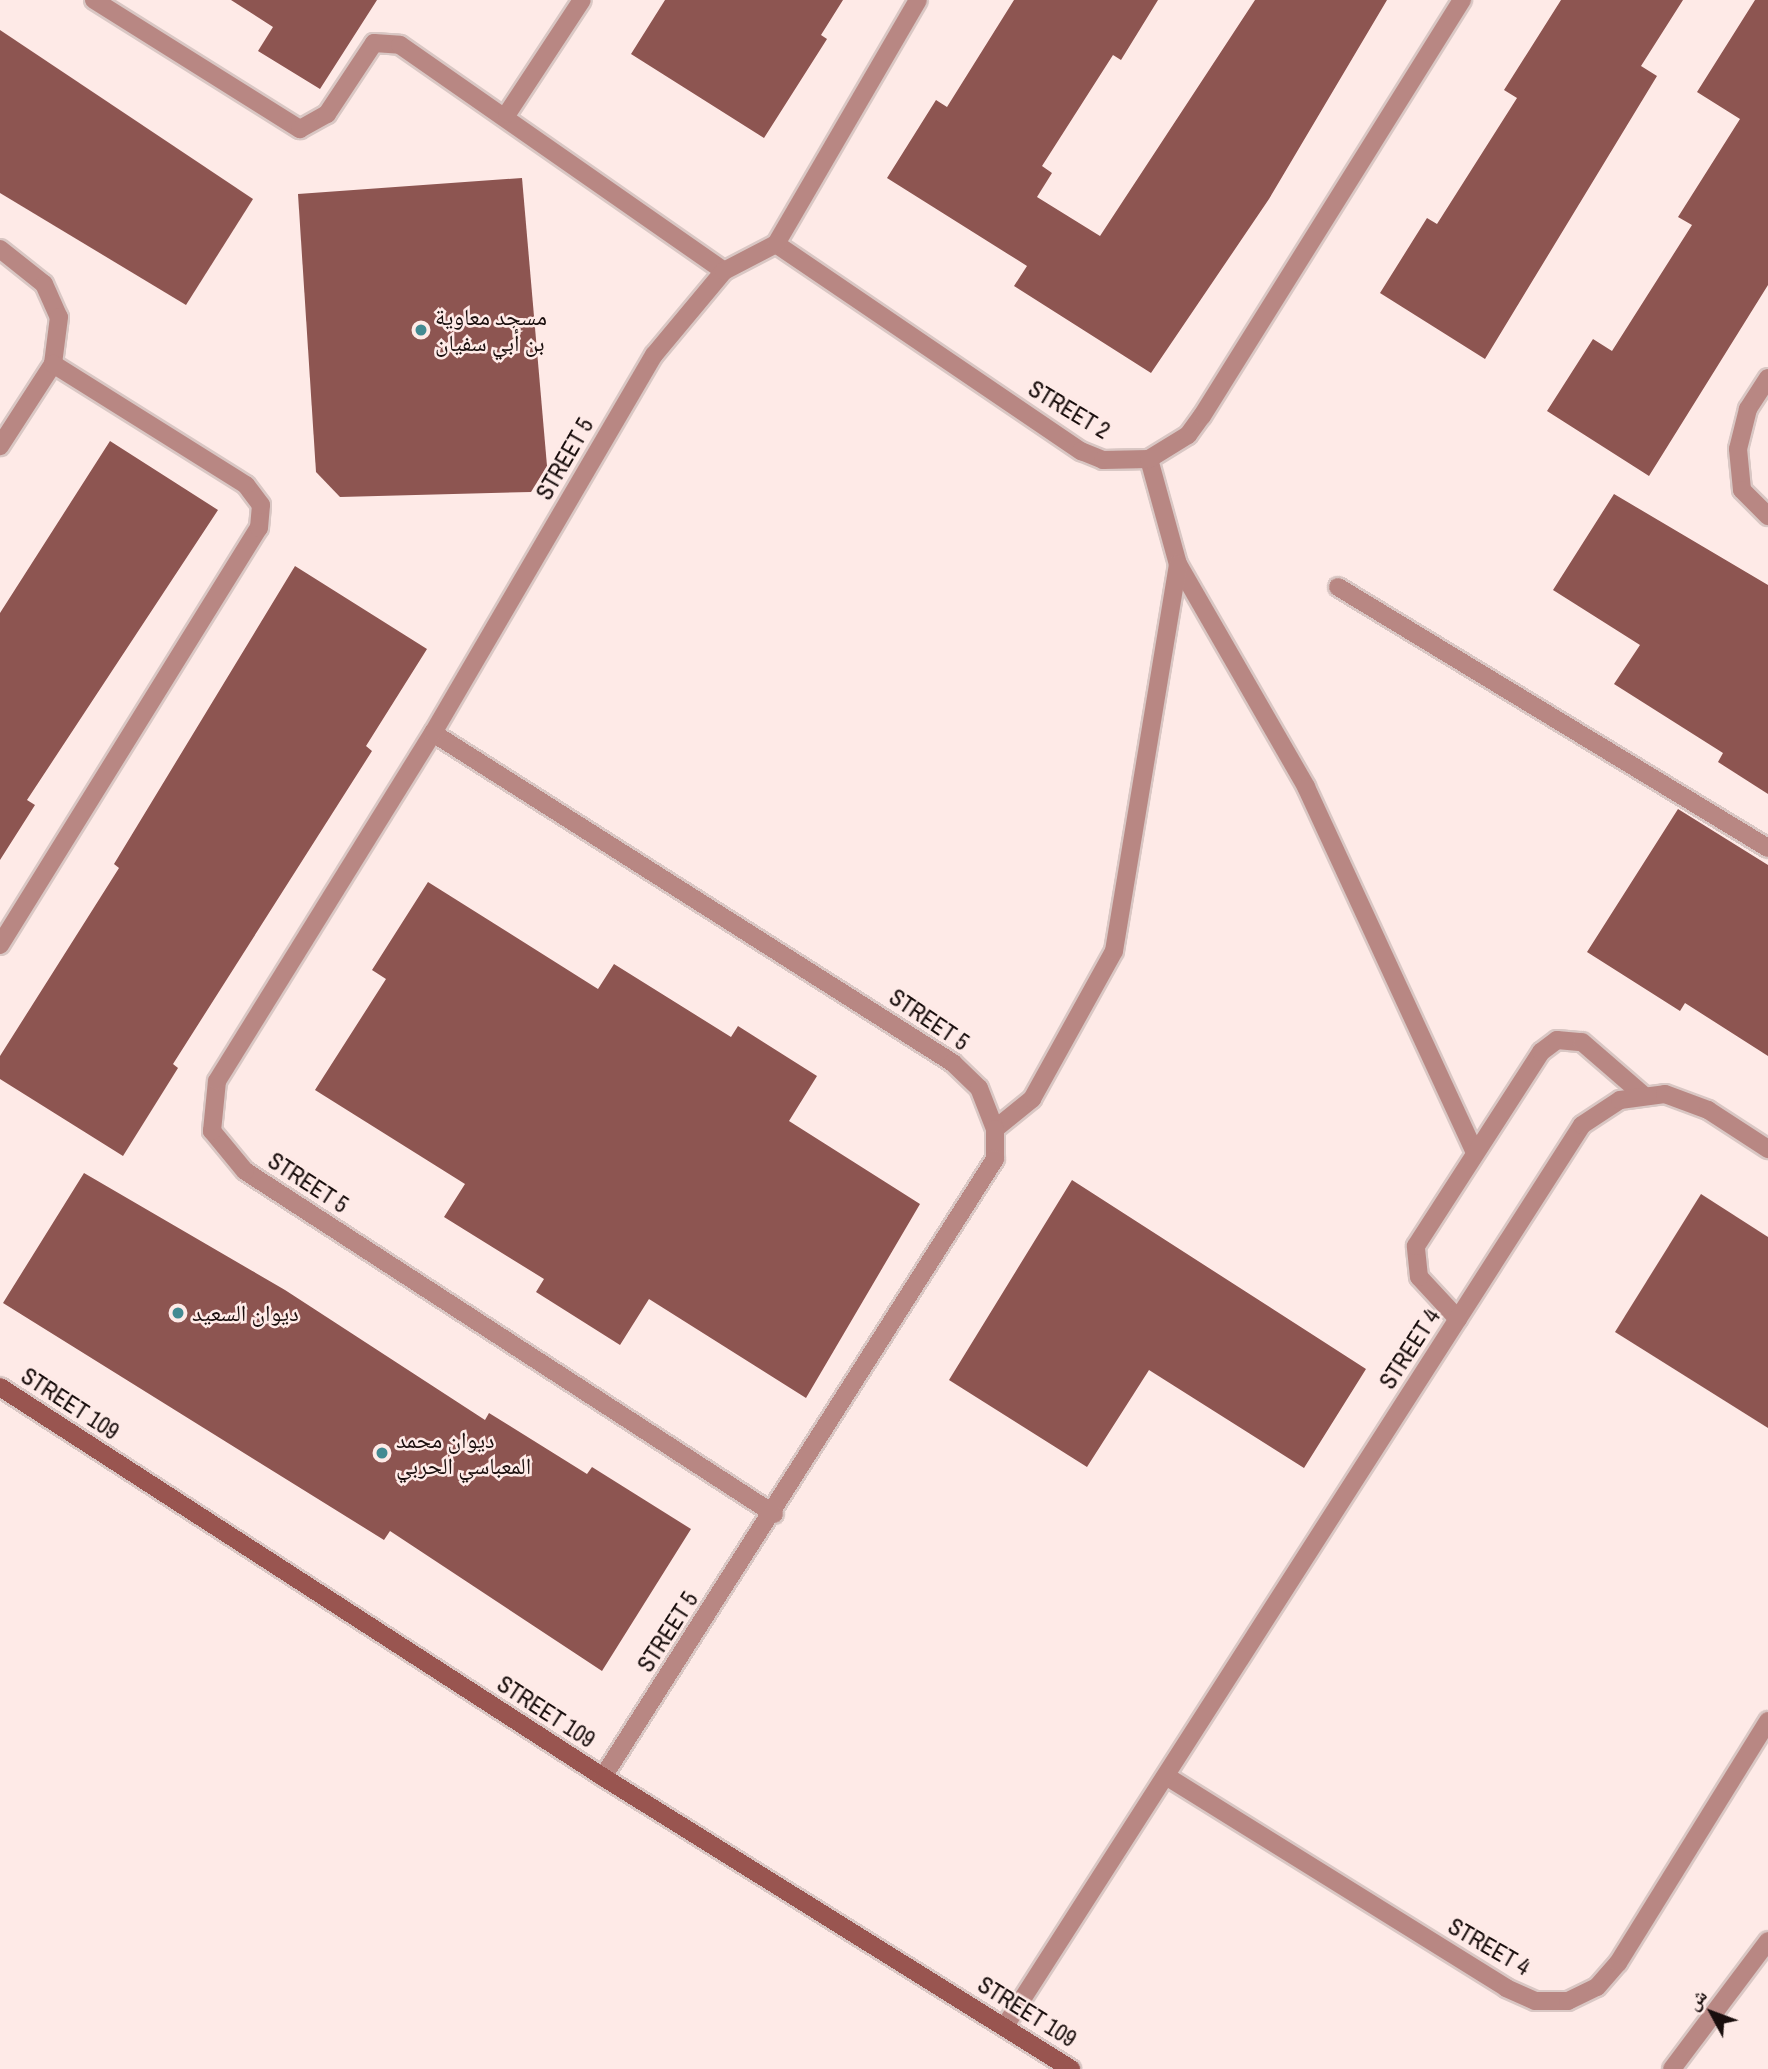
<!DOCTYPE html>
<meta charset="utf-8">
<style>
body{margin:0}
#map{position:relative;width:1768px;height:2069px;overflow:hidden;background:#feeae7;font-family:"Archivo Narrow","Noto Naskh Arabic",sans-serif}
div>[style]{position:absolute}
.building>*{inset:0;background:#8d5551}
.roads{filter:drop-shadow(2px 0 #d9c7c4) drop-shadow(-2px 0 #d9c7c4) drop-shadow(0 2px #d9c7c4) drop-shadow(0 -2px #d9c7c4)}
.lane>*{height:18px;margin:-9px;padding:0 9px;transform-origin:9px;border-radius:9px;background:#b88783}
.street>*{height:18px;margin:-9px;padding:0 9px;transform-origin:9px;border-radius:9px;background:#b88783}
.secondary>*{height:18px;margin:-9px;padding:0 9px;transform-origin:9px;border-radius:9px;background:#995550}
.dots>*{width:19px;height:19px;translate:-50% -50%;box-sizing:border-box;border:4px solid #feeae7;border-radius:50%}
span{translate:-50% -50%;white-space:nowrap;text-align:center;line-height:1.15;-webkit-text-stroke:5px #feeae7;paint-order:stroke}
.poi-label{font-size:23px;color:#190e0d}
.left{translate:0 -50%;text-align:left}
.street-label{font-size:23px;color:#190e0d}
.north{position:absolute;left:1677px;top:1978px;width:70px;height:70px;-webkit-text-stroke:5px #feeae7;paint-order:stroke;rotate:311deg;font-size:19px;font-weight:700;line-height:28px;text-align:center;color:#190e0d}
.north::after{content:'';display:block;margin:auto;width:24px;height:32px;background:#190e0d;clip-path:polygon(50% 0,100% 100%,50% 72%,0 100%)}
</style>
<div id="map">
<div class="building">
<div style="clip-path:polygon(231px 0,377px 0,320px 89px,258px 51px,273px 27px)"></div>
<div style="clip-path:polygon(665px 0,843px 0,821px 35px,827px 39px,764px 138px,631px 54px)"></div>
<div style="clip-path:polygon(1014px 0,1158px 0,1121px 60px,1113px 55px,1042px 166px,1052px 173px,1037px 197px,1100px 236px,1255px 0,1387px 0,1269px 199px,1151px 373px,1014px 286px,1027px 266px,887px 178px,936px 100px,947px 107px)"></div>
<div style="clip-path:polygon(1561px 0,1683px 0,1641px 66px,1657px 76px,1485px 359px,1380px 293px,1427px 218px,1437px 224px,1517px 98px,1504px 90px)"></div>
<div style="clip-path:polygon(1755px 0,1768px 0,1768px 285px,1649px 476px,1547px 411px,1593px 339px,1612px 351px,1692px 225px,1678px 217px,1740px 119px,1697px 92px)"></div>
<div style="clip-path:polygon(0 30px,253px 199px,186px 305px,0 193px)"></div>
<div style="clip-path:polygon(522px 178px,547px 466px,531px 492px,340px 497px,316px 472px,298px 194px)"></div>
<div style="clip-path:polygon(110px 441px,218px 510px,27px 800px,35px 805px,0 860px,0 613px)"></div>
<div style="clip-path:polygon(1614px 494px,1768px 585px,1768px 794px,1718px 762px,1723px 753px,1614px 684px,1640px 645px,1553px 590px)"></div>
<div style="clip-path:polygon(295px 566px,427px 649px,366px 746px,372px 751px,173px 1064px,178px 1068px,123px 1156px,0 1079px,0 1056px,119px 868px,114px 864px)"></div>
<div style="clip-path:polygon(1678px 809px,1768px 865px,1768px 1056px,1685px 1003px,1680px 1011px,1587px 952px)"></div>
<div style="clip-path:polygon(428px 882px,598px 989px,614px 964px,731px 1037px,738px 1026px,817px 1076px,789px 1121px,920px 1204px,806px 1398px,649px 1299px,620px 1345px,536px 1292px,544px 1279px,444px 1217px,465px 1184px,315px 1090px,386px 979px,372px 970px)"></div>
<div style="clip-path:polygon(84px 1173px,285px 1290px,485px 1420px,489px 1413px,587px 1474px,592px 1467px,691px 1529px,602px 1671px,390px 1531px,384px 1540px,3px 1303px)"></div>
<div style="clip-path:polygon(1072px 1180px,1366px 1369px,1304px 1468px,1149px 1370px,1087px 1467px,949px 1380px)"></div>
<div style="clip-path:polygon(1701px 1194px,1768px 1237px,1768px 1428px,1615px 1332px)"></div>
</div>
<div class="roads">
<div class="lane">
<div style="left:1149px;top:459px;width:109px;rotate:74.6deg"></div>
<div style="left:1178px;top:564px;width:257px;rotate:60.1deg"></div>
<div style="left:1306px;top:787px;width:402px;rotate:65.2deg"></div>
<div style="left:995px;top:1129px;width:48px;rotate:-39deg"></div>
<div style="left:1032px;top:1099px;width:169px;rotate:-61deg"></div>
<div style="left:1114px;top:951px;width:392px;rotate:-80.6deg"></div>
<div style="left:1458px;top:1319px;width:57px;rotate:-132.9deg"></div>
<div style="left:1419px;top:1277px;width:31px;rotate:-96deg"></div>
<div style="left:1416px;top:1246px;width:231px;rotate:-57.2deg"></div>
<div style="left:1541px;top:1052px;width:20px;rotate:-37deg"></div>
<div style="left:1557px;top:1040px;width:25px;rotate:5deg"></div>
<div style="left:1582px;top:1042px;width:79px;rotate:40.9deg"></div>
<div style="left:1672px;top:2069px;width:160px;rotate:-53.1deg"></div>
</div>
<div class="street">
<div style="left:94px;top:0;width:243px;rotate:32.1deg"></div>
<div style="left:300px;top:129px;width:31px;rotate:-29deg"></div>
<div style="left:327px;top:114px;width:85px;rotate:-56.5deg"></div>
<div style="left:374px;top:43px;width:26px;rotate:4deg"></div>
<div style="left:400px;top:45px;width:395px;rotate:34.9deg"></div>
<div style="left:507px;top:114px;width:136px;rotate:-56.7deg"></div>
<div style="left:776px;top:244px;width:369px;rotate:34.2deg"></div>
<div style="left:1081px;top:451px;width:24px;rotate:22deg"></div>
<div style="left:1103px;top:460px;width:46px;rotate:-1.2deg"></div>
<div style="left:1149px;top:459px;width:46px;rotate:-31.6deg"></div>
<div style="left:1188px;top:435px;width:24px;rotate:-54deg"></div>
<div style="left:1202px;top:416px;width:491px;rotate:-58deg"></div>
<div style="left:0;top:249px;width:56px;rotate:38.5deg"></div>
<div style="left:44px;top:284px;width:36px;rotate:66deg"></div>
<div style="left:59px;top:317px;width:47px;rotate:97.3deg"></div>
<div style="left:53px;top:364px;width:98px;rotate:122.9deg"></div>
<div style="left:1768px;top:378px;width:37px;rotate:123deg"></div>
<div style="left:1748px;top:409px;width:41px;rotate:104deg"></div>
<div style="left:1738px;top:449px;width:41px;rotate:84.4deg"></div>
<div style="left:1742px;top:490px;width:37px;rotate:45deg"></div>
<div style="left:1338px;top:587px;width:503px;rotate:31.26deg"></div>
<div style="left:433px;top:733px;width:616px;rotate:32.4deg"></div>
<div style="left:953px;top:1063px;width:36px;rotate:44deg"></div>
<div style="left:979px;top:1088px;width:44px;rotate:68.7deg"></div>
<div style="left:995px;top:1129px;width:30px;rotate:90deg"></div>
<div style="left:995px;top:1159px;width:732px;rotate:122.39deg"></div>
<div style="left:0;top:945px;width:491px;rotate:-58.2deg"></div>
<div style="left:259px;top:528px;width:23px;rotate:-85deg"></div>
<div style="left:261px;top:505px;width:25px;rotate:-127deg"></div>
<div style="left:246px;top:485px;width:228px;rotate:-147.9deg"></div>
<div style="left:774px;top:1514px;width:630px;rotate:-147.04deg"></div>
<div style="left:245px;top:1171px;width:52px;rotate:-129.5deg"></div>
<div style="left:212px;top:1131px;width:50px;rotate:-84.3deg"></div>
<div style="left:217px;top:1081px;width:410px;rotate:-58.2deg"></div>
<div style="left:433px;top:733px;width:438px;rotate:-59.7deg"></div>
<div style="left:654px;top:355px;width:109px;rotate:-50.2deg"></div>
<div style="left:724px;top:271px;width:59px;rotate:-27.4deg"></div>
<div style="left:776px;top:244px;width:282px;rotate:-59.8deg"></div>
<div style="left:1166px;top:1776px;width:401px;rotate:31.9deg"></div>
<div style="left:1506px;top:1988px;width:32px;rotate:24deg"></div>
<div style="left:1535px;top:2001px;width:33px"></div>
<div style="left:1568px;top:2001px;width:32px;rotate:-26deg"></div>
<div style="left:1597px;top:1987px;width:32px;rotate:-49deg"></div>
<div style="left:1618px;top:1963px;width:285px;rotate:-58.2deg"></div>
<div style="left:1005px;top:2026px;width:1070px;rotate:-57.36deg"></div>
<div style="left:1582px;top:1125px;width:45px;rotate:-33.3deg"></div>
<div style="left:1620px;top:1100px;width:45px;rotate:-7.6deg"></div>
<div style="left:1665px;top:1094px;width:46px;rotate:20.4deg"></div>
<div style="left:1708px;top:1110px;width:72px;rotate:33deg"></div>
</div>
<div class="secondary">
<div style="left:0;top:1387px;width:718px;rotate:32.89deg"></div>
<div style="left:603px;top:1777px;width:552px;rotate:31.96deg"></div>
</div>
</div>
<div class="dots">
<div style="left:421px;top:330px;background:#438a92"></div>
<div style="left:178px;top:1313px;background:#438a92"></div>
<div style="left:382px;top:1453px;background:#438a92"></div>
</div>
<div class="poi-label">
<span class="left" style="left:435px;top:330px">مسجد معاوية<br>بن أبي سفيان</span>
<span class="left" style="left:192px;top:1313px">ديوان السعيد</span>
<span class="left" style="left:396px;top:1453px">ديوان محمد<br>المعباسي الحربي</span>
</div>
<div class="street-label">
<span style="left:1069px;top:410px;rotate:31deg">STREET 2</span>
<span style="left:565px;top:459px;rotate:-60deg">STREET 5</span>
<span style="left:929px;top:1020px;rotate:34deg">STREET 5</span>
<span style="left:308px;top:1183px;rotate:33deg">STREET 5</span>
<span style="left:1410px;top:1349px;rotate:-57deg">STREET 4</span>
<span style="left:70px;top:1404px;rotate:33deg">STREET 109</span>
<span style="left:668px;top:1632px;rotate:-57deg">STREET 5</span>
<span style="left:546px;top:1712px;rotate:33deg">STREET 109</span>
<span style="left:1489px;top:1947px;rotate:30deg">STREET 4</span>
<span style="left:1027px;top:2012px;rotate:32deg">STREET 109</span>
</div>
<div class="north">ش</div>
</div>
